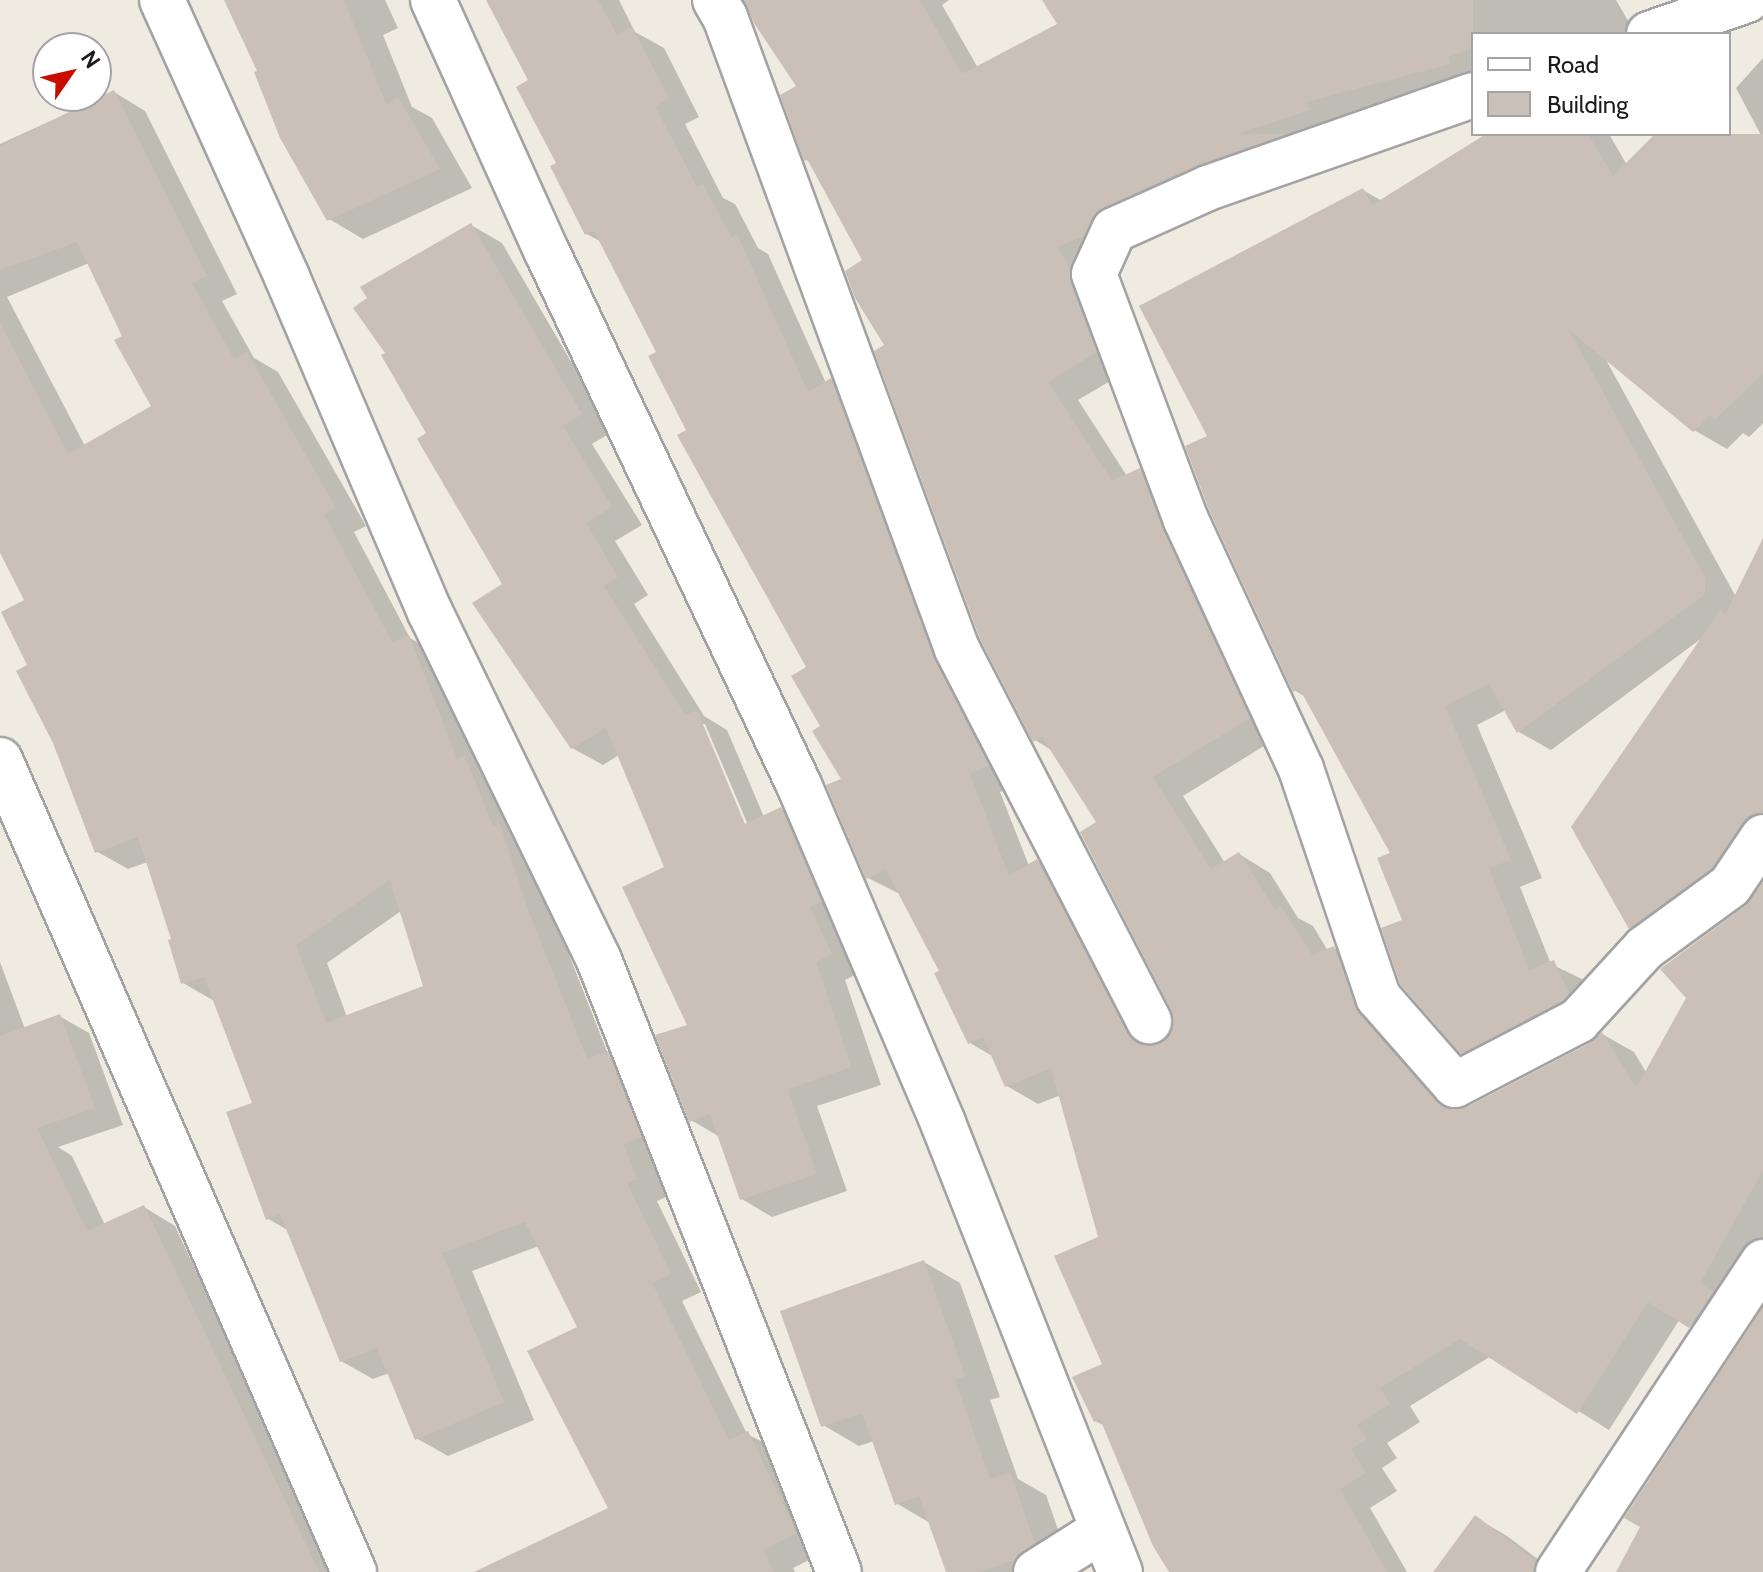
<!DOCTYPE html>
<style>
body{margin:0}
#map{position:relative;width:1763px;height:1572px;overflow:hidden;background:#efebe1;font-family:Cabin,sans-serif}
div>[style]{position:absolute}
.shadow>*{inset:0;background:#0003}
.building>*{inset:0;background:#cbc0b7}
.roads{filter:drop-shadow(2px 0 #a3a3a3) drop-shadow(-2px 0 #a3a3a3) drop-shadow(0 2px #a3a3a3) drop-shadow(0 -2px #a3a3a3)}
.minor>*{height:44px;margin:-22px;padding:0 22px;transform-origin:22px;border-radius:22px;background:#fff}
span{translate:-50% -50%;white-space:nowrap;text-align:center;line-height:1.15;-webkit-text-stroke:6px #fff;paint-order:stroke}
.legend{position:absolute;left:1471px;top:32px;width:260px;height:104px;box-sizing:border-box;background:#fff;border:2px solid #a4a4a4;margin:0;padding:10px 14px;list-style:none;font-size:24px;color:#1c1c1c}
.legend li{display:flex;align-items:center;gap:16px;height:40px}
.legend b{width:40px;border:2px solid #a4a4a4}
.north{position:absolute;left:32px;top:32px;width:80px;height:80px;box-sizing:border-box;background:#fff;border:2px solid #a4a4a4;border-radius:50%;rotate:56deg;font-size:22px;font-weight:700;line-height:32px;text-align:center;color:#1c1c1c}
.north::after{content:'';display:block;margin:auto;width:28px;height:36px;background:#c90b00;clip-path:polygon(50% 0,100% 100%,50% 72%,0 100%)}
</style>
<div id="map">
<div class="shadow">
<div style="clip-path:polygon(226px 0,385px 0,398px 28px,383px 35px,412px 107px,432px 118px,472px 188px,363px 239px,329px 219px)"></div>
<div style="clip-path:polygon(489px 0,619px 0,635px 32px,664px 48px,699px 117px,685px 124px,723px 198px,735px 204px,758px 248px,768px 254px,826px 383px,831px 380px,862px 398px,1019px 783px,1000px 792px,1029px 866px,1037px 861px,1068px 879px,1155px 1046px,1172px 1035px,1176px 1023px,1173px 1010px,1099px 823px,1053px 751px,1035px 740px,887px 346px,865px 261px,811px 162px,806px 160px,799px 87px,744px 0,949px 0,942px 5px,978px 68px,1060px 25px,1045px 0,1616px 0,1634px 31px,1624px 34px,1473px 34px,1473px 84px,1115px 254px,1127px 371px,1078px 400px,1127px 476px,1140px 470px,1171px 488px,1280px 736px,1183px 796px,1225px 863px,1239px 854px,1270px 873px,1298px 918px,1313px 926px,1328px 951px,1334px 948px,1366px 967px,1390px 1033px,1460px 1110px,1467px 1109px,1591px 1045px,1602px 1034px,1634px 1052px,1647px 1074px,1763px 923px,1763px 1282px,1722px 1344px,1680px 1319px,1609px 1430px,1491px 1356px,1410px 1406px,1420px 1422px,1387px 1443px,1397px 1458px,1382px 1468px,1397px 1491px,1370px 1508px,1407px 1572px,1172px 1572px,1105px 1426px,1095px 1421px,1105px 1365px,1100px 1238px,1061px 1095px,1038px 1104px,1007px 1086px,994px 1057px,970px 1043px,941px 972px,902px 895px,868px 878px,844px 779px,823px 727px,809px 668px,688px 431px,659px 353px,603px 243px,587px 234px,531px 81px)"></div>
<div style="clip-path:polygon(1763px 58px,1763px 139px,1736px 88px)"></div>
<div style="clip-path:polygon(evenodd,114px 92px,145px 111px,237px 294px,222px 301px,254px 358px,278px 372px,366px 526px,354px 532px,410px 638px,441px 656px,532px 844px,560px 932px,608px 1054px,639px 1072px,672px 1155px,653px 1162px,668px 1196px,657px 1201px,701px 1292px,682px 1301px,747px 1434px,780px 1451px,827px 1551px,793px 1568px,795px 1572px,479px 1572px,610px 1509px,580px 1328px,539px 1246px,472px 1271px,534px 1420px,448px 1456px,416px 1438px,389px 1373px,373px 1379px,341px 1361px,289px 1231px,267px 1218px,254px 1104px,216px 1002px,183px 983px,174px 941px,148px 862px,128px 869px,96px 851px,30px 666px,27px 601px,0 549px,0 144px,114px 92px,89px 263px,154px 407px,85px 446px,7px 297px,89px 263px,114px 92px,401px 911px,426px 988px,347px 1017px,327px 963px,401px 911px)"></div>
<div style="clip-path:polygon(1493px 134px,1609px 134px,1627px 165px,1658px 134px,1685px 134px,1763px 195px,1763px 423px,1749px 437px,1743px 433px,1727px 449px,1694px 430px,1605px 358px,1736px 597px,1763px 552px,1763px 857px,1662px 945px,1631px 927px,1702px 638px,1551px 750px,1519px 732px,1506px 710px,1477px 725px,1542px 878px,1520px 887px,1551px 964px,1586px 981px,1600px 1013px,1495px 1071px,1462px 1052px,1404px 922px,1393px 854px,1307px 698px,1294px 690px,1210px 437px,1363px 190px,1382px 201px)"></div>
<div style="clip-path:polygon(evenodd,471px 225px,502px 243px,612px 432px,592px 444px,642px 525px,615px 541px,648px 595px,634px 604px,704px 716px,727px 730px,764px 817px,781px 809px,811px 826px,861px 972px,845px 980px,881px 1085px,817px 1106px,847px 1191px,772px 1217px,742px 1199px,720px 1137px,691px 1120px,690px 1026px,667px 868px,619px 755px,603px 765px,572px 748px,505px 585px,429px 434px,471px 225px,701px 724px,705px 724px,751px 832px,747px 834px,701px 724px)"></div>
<div style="clip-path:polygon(0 962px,25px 1029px,59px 1016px,89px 1033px,123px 1125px,58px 1147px,72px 1156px,105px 1225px,144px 1207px,175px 1226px,271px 1432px,341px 1572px,0 1572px)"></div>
<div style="clip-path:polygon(924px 1262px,960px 1283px,1000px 1397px,990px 1400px,1018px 1479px,1046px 1495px,1070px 1564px,1061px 1572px,948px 1572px,930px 1523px,896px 1503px,874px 1441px,859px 1446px,823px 1425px)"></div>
<div style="clip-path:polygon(1476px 1518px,1507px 1536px,1555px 1572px,1435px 1572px)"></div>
</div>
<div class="building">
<div style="clip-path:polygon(224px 0,344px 0,386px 104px,398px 97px,440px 169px,327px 221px,280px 138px,254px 72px,257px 71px)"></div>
<div style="clip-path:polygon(486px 0,598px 0,617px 35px,632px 27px,669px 98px,655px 106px,697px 187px,703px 184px,731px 237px,737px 234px,808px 392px,831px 378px,934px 658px,989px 765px,970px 774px,1009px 876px,1037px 859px,1127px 1032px,1136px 1042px,1149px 1046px,1161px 1043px,1170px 1034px,1174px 1021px,1171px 1010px,1080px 832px,1096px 822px,1042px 737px,1033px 742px,980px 639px,874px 351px,884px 345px,855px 298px,845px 271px,862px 260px,807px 159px,804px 161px,780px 95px,796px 86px,754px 23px,744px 0,920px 0,962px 74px,1057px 24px,1042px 0,1473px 0,1473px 48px,1448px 57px,1450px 64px,1306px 102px,1309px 110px,1237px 134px,1286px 134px,1198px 165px,1104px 207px,1092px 219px,1084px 236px,1057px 247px,1071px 270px,1071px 283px,1097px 352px,1048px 382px,1112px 481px,1140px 468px,1163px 530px,1250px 718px,1153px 777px,1211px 869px,1239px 852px,1275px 910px,1281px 906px,1312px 955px,1334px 946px,1359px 1013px,1444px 1108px,1467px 1107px,1590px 1043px,1602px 1032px,1636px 1088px,1686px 998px,1660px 969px,1745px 906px,1763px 882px,1763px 1170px,1700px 1283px,1713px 1292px,1689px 1328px,1648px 1302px,1577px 1414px,1460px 1339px,1380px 1388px,1390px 1404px,1357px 1425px,1367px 1439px,1351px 1449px,1366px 1473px,1340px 1489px,1387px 1572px,1169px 1572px,1153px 1546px,1100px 1419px,1094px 1422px,1072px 1377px,1102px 1364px,1054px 1256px,1098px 1237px,1051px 1068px,1005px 1087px,983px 1037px,968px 1044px,934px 973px,939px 971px,886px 870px,866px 879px,826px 785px,841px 779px,812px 731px,820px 726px,791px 676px,806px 667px,677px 435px,686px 430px,648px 356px,656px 352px,594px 231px,585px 235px,550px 166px,556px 163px,516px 87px,528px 80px)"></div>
<div style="clip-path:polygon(evenodd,114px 90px,207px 276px,192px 283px,234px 359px,247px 352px,336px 508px,324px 514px,392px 642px,409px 635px,457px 759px,465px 756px,493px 826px,500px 824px,529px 912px,587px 1059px,608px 1051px,642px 1137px,623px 1144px,637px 1179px,627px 1183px,671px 1274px,652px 1283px,729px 1440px,748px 1431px,797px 1533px,763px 1550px,774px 1572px,474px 1572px,608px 1508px,527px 1351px,577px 1327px,525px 1222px,442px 1253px,504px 1402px,415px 1440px,377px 1348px,340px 1362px,280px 1214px,266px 1220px,226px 1112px,252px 1103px,204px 977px,181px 984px,168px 940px,171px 939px,138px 837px,95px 853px,53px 743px,16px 671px,27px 665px,1px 612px,24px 600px,0 553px,0 323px,68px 454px,151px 406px,114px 340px,122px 336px,77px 242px,0 270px,0 146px,114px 90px,390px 880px,423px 986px,326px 1023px,296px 945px,390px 880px)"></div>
<div style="clip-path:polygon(1486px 134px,1588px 134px,1613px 176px,1655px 134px,1763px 134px,1763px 373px,1715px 420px,1710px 415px,1693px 432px,1569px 330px,1705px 578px,1705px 594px,1517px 733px,1489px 684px,1445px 706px,1511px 860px,1489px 868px,1529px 970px,1554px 960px,1569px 994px,1563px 1001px,1461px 1054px,1400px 984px,1381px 928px,1402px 920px,1377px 858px,1390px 853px,1299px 688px,1293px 692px,1209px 510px,1185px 446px,1207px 436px,1139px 306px,1363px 188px,1372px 205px)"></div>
<div style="clip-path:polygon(471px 223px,582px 414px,563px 426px,612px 507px,586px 523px,618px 577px,604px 586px,685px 715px,697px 710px,745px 824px,781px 807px,821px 901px,810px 907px,832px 954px,816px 962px,851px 1067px,788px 1089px,817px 1174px,740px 1200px,710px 1114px,689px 1122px,655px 1035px,687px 1025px,622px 887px,664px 867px,606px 728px,571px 749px,472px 603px,502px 584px,417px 439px,426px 433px,381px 355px,385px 353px,353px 308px,367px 298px,360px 287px)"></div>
<div style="clip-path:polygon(1763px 538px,1763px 812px,1753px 814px,1743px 822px,1712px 868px,1629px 929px,1571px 827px,1721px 609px,1725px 615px)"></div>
<div style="clip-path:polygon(60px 1014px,95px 1108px,37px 1128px,87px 1231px,144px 1205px,319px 1572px,0 1572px,0 1036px)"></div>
<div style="clip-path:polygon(924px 1260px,965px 1376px,955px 1380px,990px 1479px,1010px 1472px,1035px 1543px,1014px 1560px,979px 1572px,946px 1572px,919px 1496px,895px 1505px,862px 1413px,821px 1427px,780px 1311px)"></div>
<div style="clip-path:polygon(1763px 1307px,1763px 1572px,1616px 1572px,1640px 1527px,1624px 1518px)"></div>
<div style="clip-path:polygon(1475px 1515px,1536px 1561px,1533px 1572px,1433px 1572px)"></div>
</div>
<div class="roads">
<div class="minor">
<div style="left:162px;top:0;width:304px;rotate:65.7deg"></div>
<div style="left:287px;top:277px;width:364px;rotate:66.9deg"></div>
<div style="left:430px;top:612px;width:387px;rotate:64.1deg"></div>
<div style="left:599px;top:960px;width:657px;rotate:68.59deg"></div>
<div style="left:433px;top:0;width:277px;rotate:65.7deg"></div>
<div style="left:547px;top:252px;width:590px;rotate:64.7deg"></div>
<div style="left:799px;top:785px;width:367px;rotate:66.9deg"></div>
<div style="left:943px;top:1123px;width:483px;rotate:68.5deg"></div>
<div style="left:715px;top:0;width:20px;rotate:60deg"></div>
<div style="left:725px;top:17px;width:673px;rotate:69.84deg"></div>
<div style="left:957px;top:649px;width:419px;rotate:62.7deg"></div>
<div style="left:1649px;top:34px;width:104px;rotate:-19.1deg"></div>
<div style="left:1473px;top:95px;width:281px;rotate:160.7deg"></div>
<div style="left:1208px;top:188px;width:103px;rotate:155.9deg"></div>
<div style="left:1114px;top:230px;width:48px;rotate:114.4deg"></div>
<div style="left:1094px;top:274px;width:263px;rotate:69.5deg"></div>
<div style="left:1186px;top:520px;width:274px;rotate:65.2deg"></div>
<div style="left:1301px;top:769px;width:241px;rotate:71.3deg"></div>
<div style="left:1378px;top:997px;width:117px;rotate:48.8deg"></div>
<div style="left:1455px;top:1085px;width:139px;rotate:-27.5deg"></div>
<div style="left:1578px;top:1021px;width:99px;rotate:-47.5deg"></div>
<div style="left:1645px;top:948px;width:105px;rotate:-36.1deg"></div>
<div style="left:1730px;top:886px;width:59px;rotate:-56deg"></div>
<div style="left:0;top:760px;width:886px;rotate:66.44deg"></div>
<div style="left:1036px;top:1572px;width:77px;rotate:-32.2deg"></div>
<div style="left:1558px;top:1572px;width:372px;rotate:-56.5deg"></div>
</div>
</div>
<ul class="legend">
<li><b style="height:10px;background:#fff"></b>Road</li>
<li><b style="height:22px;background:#cbc0b7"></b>Building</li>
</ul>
<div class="north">N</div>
</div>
